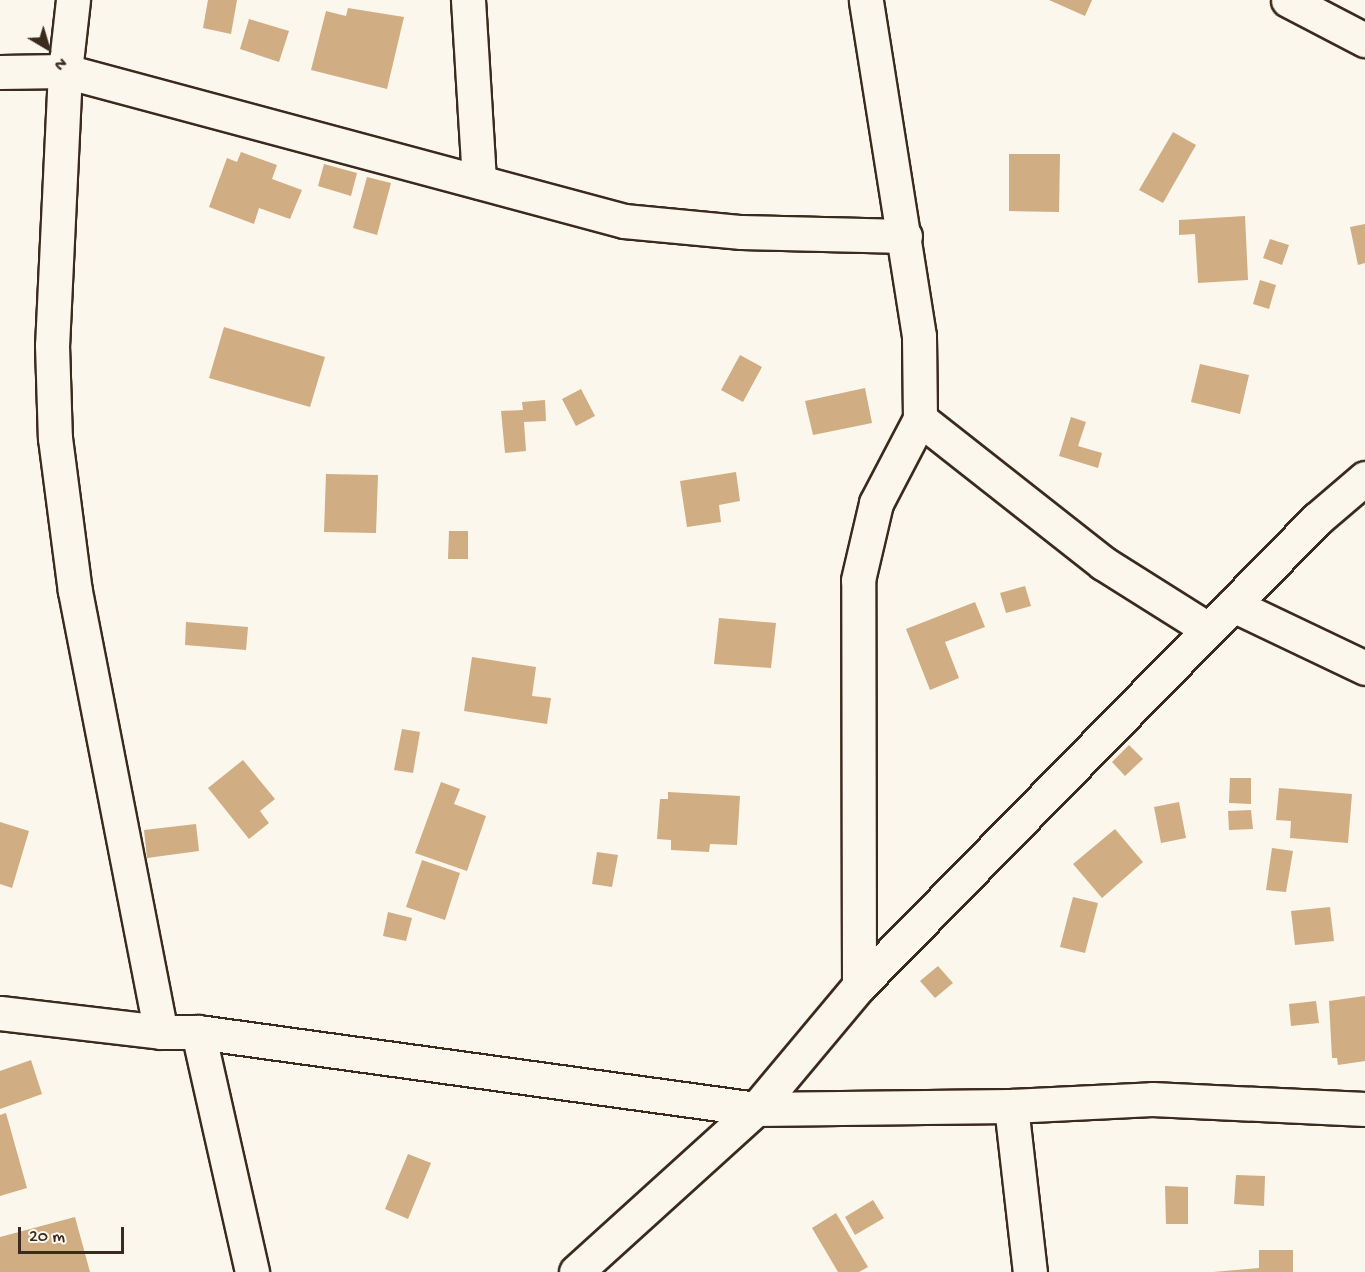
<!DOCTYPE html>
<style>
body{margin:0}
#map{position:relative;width:1365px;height:1272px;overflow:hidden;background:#fbf7ec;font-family:"Gochi Hand",sans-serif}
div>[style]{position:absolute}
.building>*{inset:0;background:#d0ad83}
.roads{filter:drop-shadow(2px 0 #3b2a1e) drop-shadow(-2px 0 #3b2a1e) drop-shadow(0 2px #3b2a1e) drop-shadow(0 -2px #3b2a1e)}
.street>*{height:33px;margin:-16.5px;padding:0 16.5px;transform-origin:16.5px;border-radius:16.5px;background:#fbf7ec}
span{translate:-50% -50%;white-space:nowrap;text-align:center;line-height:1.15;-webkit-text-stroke:5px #fbf7ec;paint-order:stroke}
.north{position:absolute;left:18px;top:18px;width:60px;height:60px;-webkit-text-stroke:4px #fbf7ec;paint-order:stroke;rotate:142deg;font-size:16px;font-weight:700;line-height:24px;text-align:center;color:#3b2a1e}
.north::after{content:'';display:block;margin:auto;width:21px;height:27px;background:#3b2a1e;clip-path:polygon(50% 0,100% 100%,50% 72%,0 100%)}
.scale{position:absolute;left:18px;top:1227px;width:106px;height:27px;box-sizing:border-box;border:3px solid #3b2a1e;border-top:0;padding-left:8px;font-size:18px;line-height:21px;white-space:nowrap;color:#3b2a1e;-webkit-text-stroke:4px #fbf7ec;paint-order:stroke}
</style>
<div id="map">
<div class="building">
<div style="clip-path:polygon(208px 0,237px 0,231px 34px,203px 28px)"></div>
<div style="clip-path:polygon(1049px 0,1092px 0,1085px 16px)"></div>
<div style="clip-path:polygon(348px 8px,404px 17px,387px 89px,311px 70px,326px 11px,346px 16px)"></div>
<div style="clip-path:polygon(249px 19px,289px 31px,279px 62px,240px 49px)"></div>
<div style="clip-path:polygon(1173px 132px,1196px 145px,1163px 203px,1139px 190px)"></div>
<div style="clip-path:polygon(241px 152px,277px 165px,272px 179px,302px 190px,290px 219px,259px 208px,254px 224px,209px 207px,227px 158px,237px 162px)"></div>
<div style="clip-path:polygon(1009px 154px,1060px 154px,1059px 212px,1009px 211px)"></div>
<div style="clip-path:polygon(324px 164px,357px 173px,351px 196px,318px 186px)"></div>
<div style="clip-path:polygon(367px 177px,391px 183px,377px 235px,353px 228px)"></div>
<div style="clip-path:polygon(1245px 216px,1248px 280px,1198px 283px,1195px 234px,1179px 235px,1179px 220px)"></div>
<div style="clip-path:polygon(1365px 224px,1365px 263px,1358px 265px,1350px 227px)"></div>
<div style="clip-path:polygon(1270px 239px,1289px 245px,1282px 265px,1263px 258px)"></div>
<div style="clip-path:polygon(1260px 280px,1276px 285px,1269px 309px,1253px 304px)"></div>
<div style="clip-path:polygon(224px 327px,325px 357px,310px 407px,209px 378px)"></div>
<div style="clip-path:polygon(740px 355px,762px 367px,743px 402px,721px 390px)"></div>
<div style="clip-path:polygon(1200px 364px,1249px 375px,1240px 414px,1191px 402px)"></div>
<div style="clip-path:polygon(865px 388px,872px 423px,813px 435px,805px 401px)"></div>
<div style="clip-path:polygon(581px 389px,595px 416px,576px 426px,562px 399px)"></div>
<div style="clip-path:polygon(545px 400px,546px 421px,524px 422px,526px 451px,505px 453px,501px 411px,523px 410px,522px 402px)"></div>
<div style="clip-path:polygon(1071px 417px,1086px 422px,1078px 446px,1102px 453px,1098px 468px,1059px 456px)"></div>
<div style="clip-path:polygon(736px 472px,740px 501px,719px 505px,721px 522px,687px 527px,680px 481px)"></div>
<div style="clip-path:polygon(326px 474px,378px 475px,376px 533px,324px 532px)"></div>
<div style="clip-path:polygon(449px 531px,468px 531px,468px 559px,448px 559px)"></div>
<div style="clip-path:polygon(1025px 586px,1031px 606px,1006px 613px,1000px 593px)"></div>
<div style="clip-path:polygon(975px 602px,985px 627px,945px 642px,959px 678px,930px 690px,906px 629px)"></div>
<div style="clip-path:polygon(719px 618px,776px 623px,771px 668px,714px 664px)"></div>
<div style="clip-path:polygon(186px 622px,248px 627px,246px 650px,185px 645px)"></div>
<div style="clip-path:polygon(472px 657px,536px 667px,532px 696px,551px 698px,547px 724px,464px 711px)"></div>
<div style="clip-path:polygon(402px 729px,420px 732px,413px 773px,394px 770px)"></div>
<div style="clip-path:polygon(1129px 745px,1143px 759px,1125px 776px,1112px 762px)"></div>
<div style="clip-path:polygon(243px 760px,275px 799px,260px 811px,269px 823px,249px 839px,208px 788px)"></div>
<div style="clip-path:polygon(1230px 778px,1251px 778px,1251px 804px,1229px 803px)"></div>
<div style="clip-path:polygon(441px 782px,460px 789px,454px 804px,486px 816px,467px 871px,415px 853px)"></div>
<div style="clip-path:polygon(1279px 788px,1352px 794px,1348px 843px,1290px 838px,1291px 821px,1276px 820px)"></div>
<div style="clip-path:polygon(668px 792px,740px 796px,737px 845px,710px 844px,709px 852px,671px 850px,671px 840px,657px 839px,660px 799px,668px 799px)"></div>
<div style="clip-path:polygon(1179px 802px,1186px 838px,1161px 843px,1154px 807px)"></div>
<div style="clip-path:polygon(1251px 810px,1253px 829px,1229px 830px,1228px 811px)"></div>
<div style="clip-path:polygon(0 822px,29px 831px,12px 888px,0 884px)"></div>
<div style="clip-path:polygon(196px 824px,199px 851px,147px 858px,144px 830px)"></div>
<div style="clip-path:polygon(1115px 829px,1143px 862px,1102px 898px,1073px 864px)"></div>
<div style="clip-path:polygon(1272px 848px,1293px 851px,1286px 892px,1266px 890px)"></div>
<div style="clip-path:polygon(597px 852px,618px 855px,612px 887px,592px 884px)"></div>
<div style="clip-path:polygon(422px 860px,460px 873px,445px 920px,406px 907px)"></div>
<div style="clip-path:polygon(1073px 897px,1098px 903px,1085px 953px,1060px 947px)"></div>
<div style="clip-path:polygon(1330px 907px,1334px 941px,1295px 945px,1291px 911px)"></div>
<div style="clip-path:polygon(388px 912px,412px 918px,406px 941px,383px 936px)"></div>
<div style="clip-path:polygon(938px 966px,953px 983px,935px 998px,920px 981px)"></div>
<div style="clip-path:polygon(1365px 996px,1365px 1061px,1338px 1065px,1337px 1058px,1332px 1058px,1329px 1001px)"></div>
<div style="clip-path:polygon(1316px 1001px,1319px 1023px,1291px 1026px,1289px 1004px)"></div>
<div style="clip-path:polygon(31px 1060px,42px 1094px,0 1109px,0 1071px)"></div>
<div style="clip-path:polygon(6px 1113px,27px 1188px,0 1196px,0 1115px)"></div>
<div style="clip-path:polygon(408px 1154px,431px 1163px,408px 1219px,385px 1209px)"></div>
<div style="clip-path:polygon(1236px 1175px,1265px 1176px,1264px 1206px,1234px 1204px)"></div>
<div style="clip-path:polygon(1165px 1186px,1188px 1187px,1188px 1224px,1166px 1224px)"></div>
<div style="clip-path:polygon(873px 1200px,884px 1218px,855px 1235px,845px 1217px)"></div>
<div style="clip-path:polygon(836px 1213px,868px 1267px,859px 1272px,838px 1272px,812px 1228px)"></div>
<div style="clip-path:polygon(75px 1217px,90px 1272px,0 1272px,0 1237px)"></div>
<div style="clip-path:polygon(1259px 1250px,1293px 1250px,1293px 1272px,1213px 1272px,1259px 1268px)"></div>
</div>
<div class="roads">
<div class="street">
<div style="left:73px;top:0;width:71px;rotate:96.4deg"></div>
<div style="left:65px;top:71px;width:579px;rotate:15.02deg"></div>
<div style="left:624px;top:221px;width:118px;rotate:5.4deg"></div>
<div style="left:741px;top:232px;width:164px;rotate:1.4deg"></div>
<div style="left:468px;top:0;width:182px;rotate:86.5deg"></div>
<div style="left:1288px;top:0;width:87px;rotate:27.5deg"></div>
<div style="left:0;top:72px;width:65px;rotate:-0.9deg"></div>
<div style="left:65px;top:71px;width:274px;rotate:92.7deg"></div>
<div style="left:52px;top:345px;width:93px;rotate:88.2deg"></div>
<div style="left:55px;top:438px;width:154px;rotate:82.6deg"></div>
<div style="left:75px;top:591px;width:449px;rotate:79deg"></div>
<div style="left:920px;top:419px;width:233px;rotate:38.2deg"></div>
<div style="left:1103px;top:563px;width:124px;rotate:32.2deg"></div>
<div style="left:1233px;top:605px;width:146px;rotate:25.5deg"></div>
<div style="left:859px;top:986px;width:406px;rotate:-90.1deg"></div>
<div style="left:858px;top:580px;width:79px;rotate:-76.8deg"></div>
<div style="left:876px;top:503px;width:95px;rotate:-62.4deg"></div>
<div style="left:920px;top:419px;width:83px;rotate:-90.7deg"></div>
<div style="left:919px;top:336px;width:340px;rotate:-99deg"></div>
<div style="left:0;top:1013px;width:162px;rotate:6.7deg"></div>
<div style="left:161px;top:1032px;width:37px"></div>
<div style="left:198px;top:1032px;width:563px;rotate:7.86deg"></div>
<div style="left:756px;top:1109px;width:255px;rotate:-0.7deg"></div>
<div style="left:1011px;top:1106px;width:141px;rotate:-2.8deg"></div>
<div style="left:1152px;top:1099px;width:213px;rotate:2.7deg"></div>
<div style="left:198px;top:1032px;width:246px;rotate:77.3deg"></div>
<div style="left:1011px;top:1106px;width:167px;rotate:83.5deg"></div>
<div style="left:576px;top:1272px;width:243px;rotate:-42.2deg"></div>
<div style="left:756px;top:1109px;width:160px;rotate:-50.1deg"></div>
<div style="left:859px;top:986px;width:654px;rotate:-45.56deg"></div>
<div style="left:1317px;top:519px;width:63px;rotate:-40.5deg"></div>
</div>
</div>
<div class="north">N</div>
<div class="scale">20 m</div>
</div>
